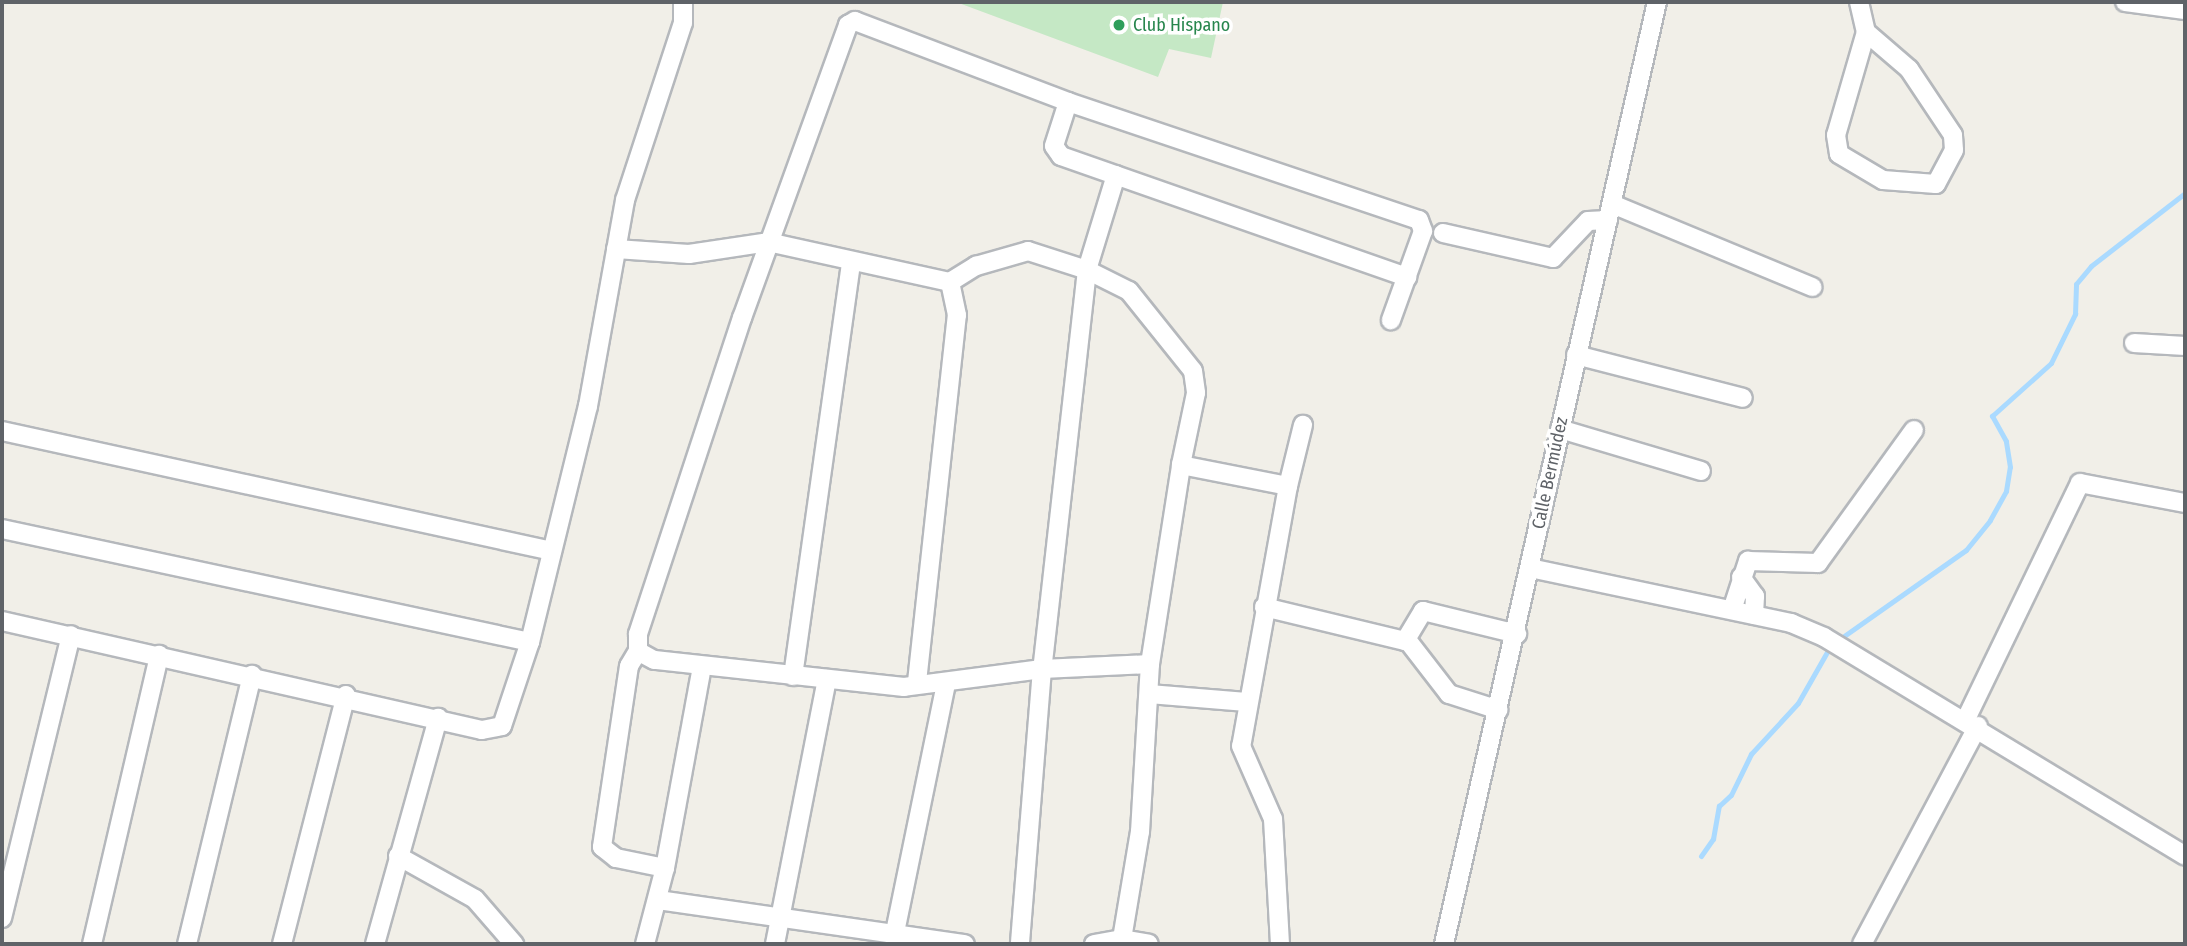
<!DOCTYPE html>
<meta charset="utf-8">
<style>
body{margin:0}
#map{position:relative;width:2187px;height:946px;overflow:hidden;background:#f1efe8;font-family:"Fira Sans Condensed",sans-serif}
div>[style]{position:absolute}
.green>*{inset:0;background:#c5e8c5}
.stream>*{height:5px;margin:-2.5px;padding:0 2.5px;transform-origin:2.5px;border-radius:2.5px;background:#aadaff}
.roads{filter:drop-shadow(2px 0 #b5b8bc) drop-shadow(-2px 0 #b5b8bc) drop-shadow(0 2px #b5b8bc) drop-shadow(0 -2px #b5b8bc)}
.minor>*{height:18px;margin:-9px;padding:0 9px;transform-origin:9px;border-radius:9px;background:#fff}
.dots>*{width:19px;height:19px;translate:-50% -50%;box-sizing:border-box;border:4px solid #fff;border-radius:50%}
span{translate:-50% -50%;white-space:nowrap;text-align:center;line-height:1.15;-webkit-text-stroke:7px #fff;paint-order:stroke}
.leisure-label{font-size:18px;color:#27864d}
.left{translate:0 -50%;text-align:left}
.street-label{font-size:18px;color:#5f6368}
.frame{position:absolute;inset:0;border:4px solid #5f6368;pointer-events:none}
</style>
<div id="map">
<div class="green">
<div style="clip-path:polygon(956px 2px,1223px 2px,1211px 58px,1169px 49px,1158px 77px)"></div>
</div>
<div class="stream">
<div style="left:1844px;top:636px;width:149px;rotate:-35.2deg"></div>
<div style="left:1966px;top:550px;width:38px;rotate:-51deg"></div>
<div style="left:1990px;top:520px;width:33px;rotate:-61deg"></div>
<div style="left:2006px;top:491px;width:24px;rotate:-81deg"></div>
<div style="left:2010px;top:467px;width:26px;rotate:-99deg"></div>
<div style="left:2006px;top:441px;width:29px;rotate:-119deg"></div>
<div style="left:1992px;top:416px;width:79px;rotate:-41.9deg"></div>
<div style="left:2051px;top:363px;width:55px;rotate:-63.9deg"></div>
<div style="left:2075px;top:314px;width:30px;rotate:-88deg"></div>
<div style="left:2076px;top:284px;width:23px;rotate:-50deg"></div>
<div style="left:2091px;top:266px;width:119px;rotate:-37.8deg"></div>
<div style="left:1701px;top:856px;width:21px;rotate:-55deg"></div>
<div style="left:1713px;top:839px;width:34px;rotate:-80deg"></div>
<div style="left:1719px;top:806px;width:16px;rotate:-43deg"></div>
<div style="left:1731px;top:795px;width:46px;rotate:-64deg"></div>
<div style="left:1751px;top:754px;width:69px;rotate:-47.3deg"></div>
<div style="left:1798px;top:703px;width:59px;rotate:-60.4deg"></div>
</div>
<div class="roads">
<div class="minor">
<div style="left:1859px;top:2px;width:31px;rotate:77deg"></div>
<div style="left:1866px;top:32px;width:107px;rotate:106.2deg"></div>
<div style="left:1836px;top:135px;width:19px;rotate:81deg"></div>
<div style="left:1839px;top:154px;width:51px;rotate:30.6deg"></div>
<div style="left:1883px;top:180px;width:53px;rotate:4.3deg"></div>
<div style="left:1936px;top:184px;width:38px;rotate:-62deg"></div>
<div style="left:1954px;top:150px;width:15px;rotate:-94deg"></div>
<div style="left:1953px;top:135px;width:79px;rotate:-123.7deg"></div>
<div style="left:1909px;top:69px;width:57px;rotate:-139.3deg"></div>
<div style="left:2125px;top:2px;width:61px;rotate:7.6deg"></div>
<div style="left:1068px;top:102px;width:46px;rotate:107.7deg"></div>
<div style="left:1054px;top:146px;width:12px;rotate:55deg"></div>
<div style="left:1061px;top:156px;width:367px;rotate:19.3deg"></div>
<div style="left:1116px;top:175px;width:99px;rotate:107deg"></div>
<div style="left:1087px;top:270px;width:47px;rotate:26.6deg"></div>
<div style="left:1129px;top:291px;width:102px;rotate:51.3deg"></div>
<div style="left:1193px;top:371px;width:22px;rotate:82deg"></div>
<div style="left:1196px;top:393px;width:74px;rotate:101.8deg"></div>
<div style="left:1181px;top:465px;width:109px;rotate:11.1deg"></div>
<div style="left:1288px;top:486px;width:264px;rotate:100.2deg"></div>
<div style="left:1241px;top:746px;width:80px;rotate:66.3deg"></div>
<div style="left:1273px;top:819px;width:125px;rotate:86.8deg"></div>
<div style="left:1612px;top:204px;width:217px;rotate:22.5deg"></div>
<div style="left:1443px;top:233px;width:113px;rotate:12.8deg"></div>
<div style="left:1553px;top:258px;width:51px;rotate:-46.6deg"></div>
<div style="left:1588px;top:221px;width:20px;rotate:-3deg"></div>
<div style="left:616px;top:249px;width:73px;rotate:3.9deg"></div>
<div style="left:689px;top:254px;width:80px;rotate:-8.6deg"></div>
<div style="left:768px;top:242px;width:186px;rotate:12.4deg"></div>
<div style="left:950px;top:282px;width:31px;rotate:-32deg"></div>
<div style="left:976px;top:266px;width:54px;rotate:-16.1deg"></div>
<div style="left:1028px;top:251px;width:62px;rotate:17.9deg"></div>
<div style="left:1087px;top:270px;width:402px;rotate:96.4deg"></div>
<div style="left:1042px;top:669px;width:276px;rotate:94.6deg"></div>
<div style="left:2134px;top:343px;width:51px;rotate:3.4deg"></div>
<div style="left:1576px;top:355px;width:172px;rotate:14.4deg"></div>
<div style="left:1560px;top:429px;width:147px;rotate:16.6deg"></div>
<div style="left:2px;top:431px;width:563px;rotate:12.31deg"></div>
<div style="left:1288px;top:486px;width:63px;rotate:-76.2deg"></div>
<div style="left:2px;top:529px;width:540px;rotate:12.08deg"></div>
<div style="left:1530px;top:568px;width:267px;rotate:11.9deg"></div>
<div style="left:1791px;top:623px;width:36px;rotate:23deg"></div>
<div style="left:1824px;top:637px;width:422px;rotate:31.2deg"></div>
<div style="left:1741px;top:577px;width:24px;rotate:54deg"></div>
<div style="left:1755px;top:596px;width:19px;rotate:93deg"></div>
<div style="left:1264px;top:607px;width:145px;rotate:13.6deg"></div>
<div style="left:1405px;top:641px;width:35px;rotate:-59deg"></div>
<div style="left:1423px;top:611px;width:97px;rotate:13.7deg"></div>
<div style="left:1732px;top:610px;width:52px;rotate:-71.9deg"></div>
<div style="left:1748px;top:561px;width:70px;rotate:1.6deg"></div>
<div style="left:1818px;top:563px;width:164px;rotate:-54.2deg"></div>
<div style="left:2px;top:621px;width:492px;rotate:12.8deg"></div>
<div style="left:482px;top:730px;width:20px;rotate:-11deg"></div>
<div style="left:502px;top:726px;width:89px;rotate:-71.6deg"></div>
<div style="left:530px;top:642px;width:243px;rotate:-76.2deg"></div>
<div style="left:588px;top:406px;width:209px;rotate:-79.8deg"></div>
<div style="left:625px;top:200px;width:186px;rotate:-71.9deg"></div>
<div style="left:683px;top:23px;width:21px;rotate:-90deg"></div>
<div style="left:1408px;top:641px;width:67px;rotate:52.3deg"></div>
<div style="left:1449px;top:694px;width:52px;rotate:17.7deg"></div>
<div style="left:638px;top:651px;width:17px;rotate:121deg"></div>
<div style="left:629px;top:666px;width:183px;rotate:98.5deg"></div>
<div style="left:602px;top:847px;width:18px;rotate:38deg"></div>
<div style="left:616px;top:858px;width:50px;rotate:11.5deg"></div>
<div style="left:1150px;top:664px;width:108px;rotate:177.3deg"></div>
<div style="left:1042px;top:669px;width:139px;rotate:172.6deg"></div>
<div style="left:904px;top:687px;width:251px;rotate:-173.8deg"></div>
<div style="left:654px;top:660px;width:18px;rotate:-151deg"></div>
<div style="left:638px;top:651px;width:17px;rotate:-90deg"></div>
<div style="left:638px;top:634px;width:333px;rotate:-71.8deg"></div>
<div style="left:742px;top:318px;width:312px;rotate:-70.1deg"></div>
<div style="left:848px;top:25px;width:8px;rotate:-30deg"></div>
<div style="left:855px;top:21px;width:228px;rotate:20.8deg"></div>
<div style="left:1068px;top:102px;width:370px;rotate:18.6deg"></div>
<div style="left:1419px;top:220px;width:12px;rotate:70deg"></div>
<div style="left:1423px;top:231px;width:95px;rotate:109.8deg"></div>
<div style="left:793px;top:676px;width:416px;rotate:-82deg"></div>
<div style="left:917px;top:682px;width:369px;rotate:-83.8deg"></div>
<div style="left:957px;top:315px;width:34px;rotate:-102deg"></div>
<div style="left:1149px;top:694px;width:98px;rotate:4.7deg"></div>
<div style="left:1966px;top:719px;width:262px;rotate:-64.2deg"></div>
<div style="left:2080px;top:483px;width:107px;rotate:10.8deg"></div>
<div style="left:398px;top:856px;width:88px;rotate:29.2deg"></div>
<div style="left:475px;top:899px;width:60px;rotate:49.1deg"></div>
<div style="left:658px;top:900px;width:310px;rotate:8.2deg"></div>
<div style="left:2px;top:918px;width:291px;rotate:-76.3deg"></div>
<div style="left:894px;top:937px;width:259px;rotate:-78.4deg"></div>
<div style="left:1122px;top:939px;width:109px;rotate:-80.5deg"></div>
<div style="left:1140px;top:832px;width:168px;rotate:-86.6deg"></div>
<div style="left:1150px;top:664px;width:201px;rotate:-81.1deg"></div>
<div style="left:92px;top:944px;width:297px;rotate:-76.9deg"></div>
<div style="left:187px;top:944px;width:277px;rotate:-76.4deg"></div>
<div style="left:282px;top:944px;width:257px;rotate:-75.6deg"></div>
<div style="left:375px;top:944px;width:235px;rotate:-74.4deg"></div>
<div style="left:645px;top:944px;width:79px;rotate:-75.3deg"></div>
<div style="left:665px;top:868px;width:205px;rotate:-79.6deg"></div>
<div style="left:775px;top:944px;width:270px;rotate:-78.9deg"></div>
<div style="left:1094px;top:944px;width:28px;rotate:-10deg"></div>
<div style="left:1122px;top:939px;width:27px;rotate:10deg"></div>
<div style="left:1444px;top:944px;width:966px;rotate:-77.26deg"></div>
<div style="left:1862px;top:944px;width:247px;rotate:-62deg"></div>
</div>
</div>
<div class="dots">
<div style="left:1119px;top:25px;background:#2e9e5b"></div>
</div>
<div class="leisure-label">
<span class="left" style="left:1133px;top:25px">Club Hispano</span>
</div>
<div class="street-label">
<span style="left:1550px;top:473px;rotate:-78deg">Calle Bermúdez</span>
</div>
<div class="frame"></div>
</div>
